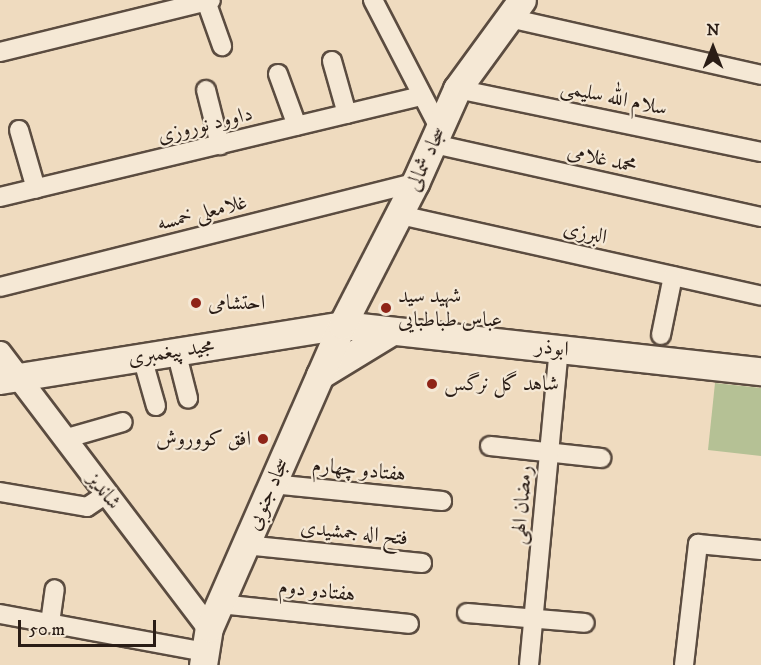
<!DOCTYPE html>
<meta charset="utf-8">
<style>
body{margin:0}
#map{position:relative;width:761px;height:665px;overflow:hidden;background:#efdbbf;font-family:"IM FELL DW Pica",Amiri,serif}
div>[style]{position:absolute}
.green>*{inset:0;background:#b5c195}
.roads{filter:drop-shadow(2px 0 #5b4c40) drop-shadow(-2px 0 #5b4c40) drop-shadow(0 2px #5b4c40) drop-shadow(0 -2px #5b4c40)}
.minor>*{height:18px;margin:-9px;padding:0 9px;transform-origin:9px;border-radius:9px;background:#f5e8d5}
.tertiary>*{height:22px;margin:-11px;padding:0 11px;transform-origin:11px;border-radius:11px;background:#f5e8d5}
.secondary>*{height:27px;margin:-13.5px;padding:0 13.5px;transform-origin:13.5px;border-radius:13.5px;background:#f5e8d5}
.dots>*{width:16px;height:16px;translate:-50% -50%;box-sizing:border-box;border:3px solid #f5e8d5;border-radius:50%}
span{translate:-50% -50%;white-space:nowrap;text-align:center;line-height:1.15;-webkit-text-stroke:4.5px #f5e8d5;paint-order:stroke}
.street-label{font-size:21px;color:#2a1d16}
.poi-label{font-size:21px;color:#2a1d16}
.left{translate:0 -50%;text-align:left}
.right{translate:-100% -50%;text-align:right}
.north{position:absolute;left:683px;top:18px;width:60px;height:60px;-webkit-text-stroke:4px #f5e8d5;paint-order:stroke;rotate:0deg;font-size:16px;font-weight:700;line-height:24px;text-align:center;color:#2a1d16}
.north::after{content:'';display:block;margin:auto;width:21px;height:27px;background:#2a1d16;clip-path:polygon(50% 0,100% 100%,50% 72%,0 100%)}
.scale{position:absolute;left:18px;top:620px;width:138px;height:27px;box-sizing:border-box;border:3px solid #2a1d16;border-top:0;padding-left:8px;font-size:18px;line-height:21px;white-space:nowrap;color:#2a1d16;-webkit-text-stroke:4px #f5e8d5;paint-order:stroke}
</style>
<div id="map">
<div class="green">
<div style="clip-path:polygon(715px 383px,761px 388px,761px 456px,708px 450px)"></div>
</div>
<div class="roads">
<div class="minor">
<div style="left:373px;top:0;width:145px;rotate:62.6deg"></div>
<div style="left:206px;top:1px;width:48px;rotate:70.4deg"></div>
<div style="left:509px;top:18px;width:258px;rotate:12.7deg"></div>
<div style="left:0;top:52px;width:217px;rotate:-13.8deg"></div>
<div style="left:332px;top:61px;width:55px;rotate:74.2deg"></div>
<div style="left:278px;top:74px;width:55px;rotate:69.9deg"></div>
<div style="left:457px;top:89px;width:310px;rotate:11.7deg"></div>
<div style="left:206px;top:90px;width:57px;rotate:75.7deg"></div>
<div style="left:19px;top:130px;width:61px;rotate:73.9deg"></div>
<div style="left:434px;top:144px;width:335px;rotate:12.6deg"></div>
<div style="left:0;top:197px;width:432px;rotate:-13.5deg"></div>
<div style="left:400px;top:215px;width:370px;rotate:12.6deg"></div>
<div style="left:0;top:287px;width:428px;rotate:-14.1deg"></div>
<div style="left:661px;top:335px;width:60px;rotate:-78.5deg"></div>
<div style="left:176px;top:351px;width:49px;rotate:75.7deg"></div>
<div style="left:142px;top:357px;width:51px;rotate:74.1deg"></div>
<div style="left:64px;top:439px;width:61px;rotate:-16.1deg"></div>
<div style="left:490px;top:446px;width:112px;rotate:6.2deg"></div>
<div style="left:272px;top:484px;width:171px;rotate:5.7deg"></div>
<div style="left:0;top:492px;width:88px;rotate:9.8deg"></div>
<div style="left:87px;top:507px;width:23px;rotate:-34deg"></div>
<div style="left:245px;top:545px;width:178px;rotate:5.8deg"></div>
<div style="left:220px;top:604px;width:190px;rotate:6deg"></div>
<div style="left:467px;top:613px;width:118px;rotate:4.8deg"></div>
<div style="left:0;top:614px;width:208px;rotate:10.5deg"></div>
<div style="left:50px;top:623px;width:34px;rotate:-82deg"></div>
<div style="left:529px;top:665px;width:317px;rotate:-84.6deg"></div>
<div style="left:684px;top:665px;width:122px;rotate:-83.4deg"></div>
<div style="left:698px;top:544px;width:63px;rotate:5.4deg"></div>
</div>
<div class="tertiary">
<div style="left:0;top:353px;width:345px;rotate:52.8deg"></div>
</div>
<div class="secondary">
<div style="left:320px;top:375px;width:84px;rotate:-31.4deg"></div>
<div style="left:0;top:380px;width:346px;rotate:-9.1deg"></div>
<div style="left:342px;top:325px;width:422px;rotate:6.3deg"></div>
<div style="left:203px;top:665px;width:37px;rotate:-81deg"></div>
<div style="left:209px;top:628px;width:331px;rotate:-66.3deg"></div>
<div style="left:342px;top:325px;width:160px;rotate:-62.8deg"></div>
<div style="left:415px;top:183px;width:103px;rotate:-65.9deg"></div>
<div style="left:457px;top:89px;width:110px;rotate:-53.9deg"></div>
</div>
</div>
<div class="dots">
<div style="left:196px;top:303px;background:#8f2418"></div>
<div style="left:386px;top:308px;background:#8f2418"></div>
<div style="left:432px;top:384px;background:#8f2418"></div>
<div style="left:263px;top:439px;background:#8f2418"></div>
</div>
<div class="street-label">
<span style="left:614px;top:98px;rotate:12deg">سلام الله سلیمی</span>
<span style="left:205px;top:125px;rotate:-14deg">داوود نوروزی</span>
<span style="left:426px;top:159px;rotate:-65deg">سجاد شمالی</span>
<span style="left:602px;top:159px;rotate:13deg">محمد غلامی</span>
<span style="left:202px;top:213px;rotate:-14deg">غلامعلی خمسه</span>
<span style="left:585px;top:233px;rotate:13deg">البرزی</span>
<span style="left:552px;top:348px;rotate:6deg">ابوذر</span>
<span style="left:171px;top:352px;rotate:-9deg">مجید پیغمبری</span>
<span style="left:359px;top:470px;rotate:6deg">هفتادو چهارم</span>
<span style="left:104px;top:491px;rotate:52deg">شاندیز</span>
<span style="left:268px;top:494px;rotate:-66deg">سجاد جنوبی</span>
<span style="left:522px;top:505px;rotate:-85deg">رمضان الهی</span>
<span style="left:354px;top:533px;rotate:6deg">فتح اله جمشیدی</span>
<span style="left:317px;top:591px;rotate:6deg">هفتادو دوم</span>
</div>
<div class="poi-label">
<span class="left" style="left:398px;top:308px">شهید سید<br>عباس طباطبایی</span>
<span class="left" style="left:208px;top:303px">احتشامی</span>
<span class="left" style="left:444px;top:384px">شاهد گل نرگس</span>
<span class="right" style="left:251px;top:439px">افق کووروش</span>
</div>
<div class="north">N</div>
<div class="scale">50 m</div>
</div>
